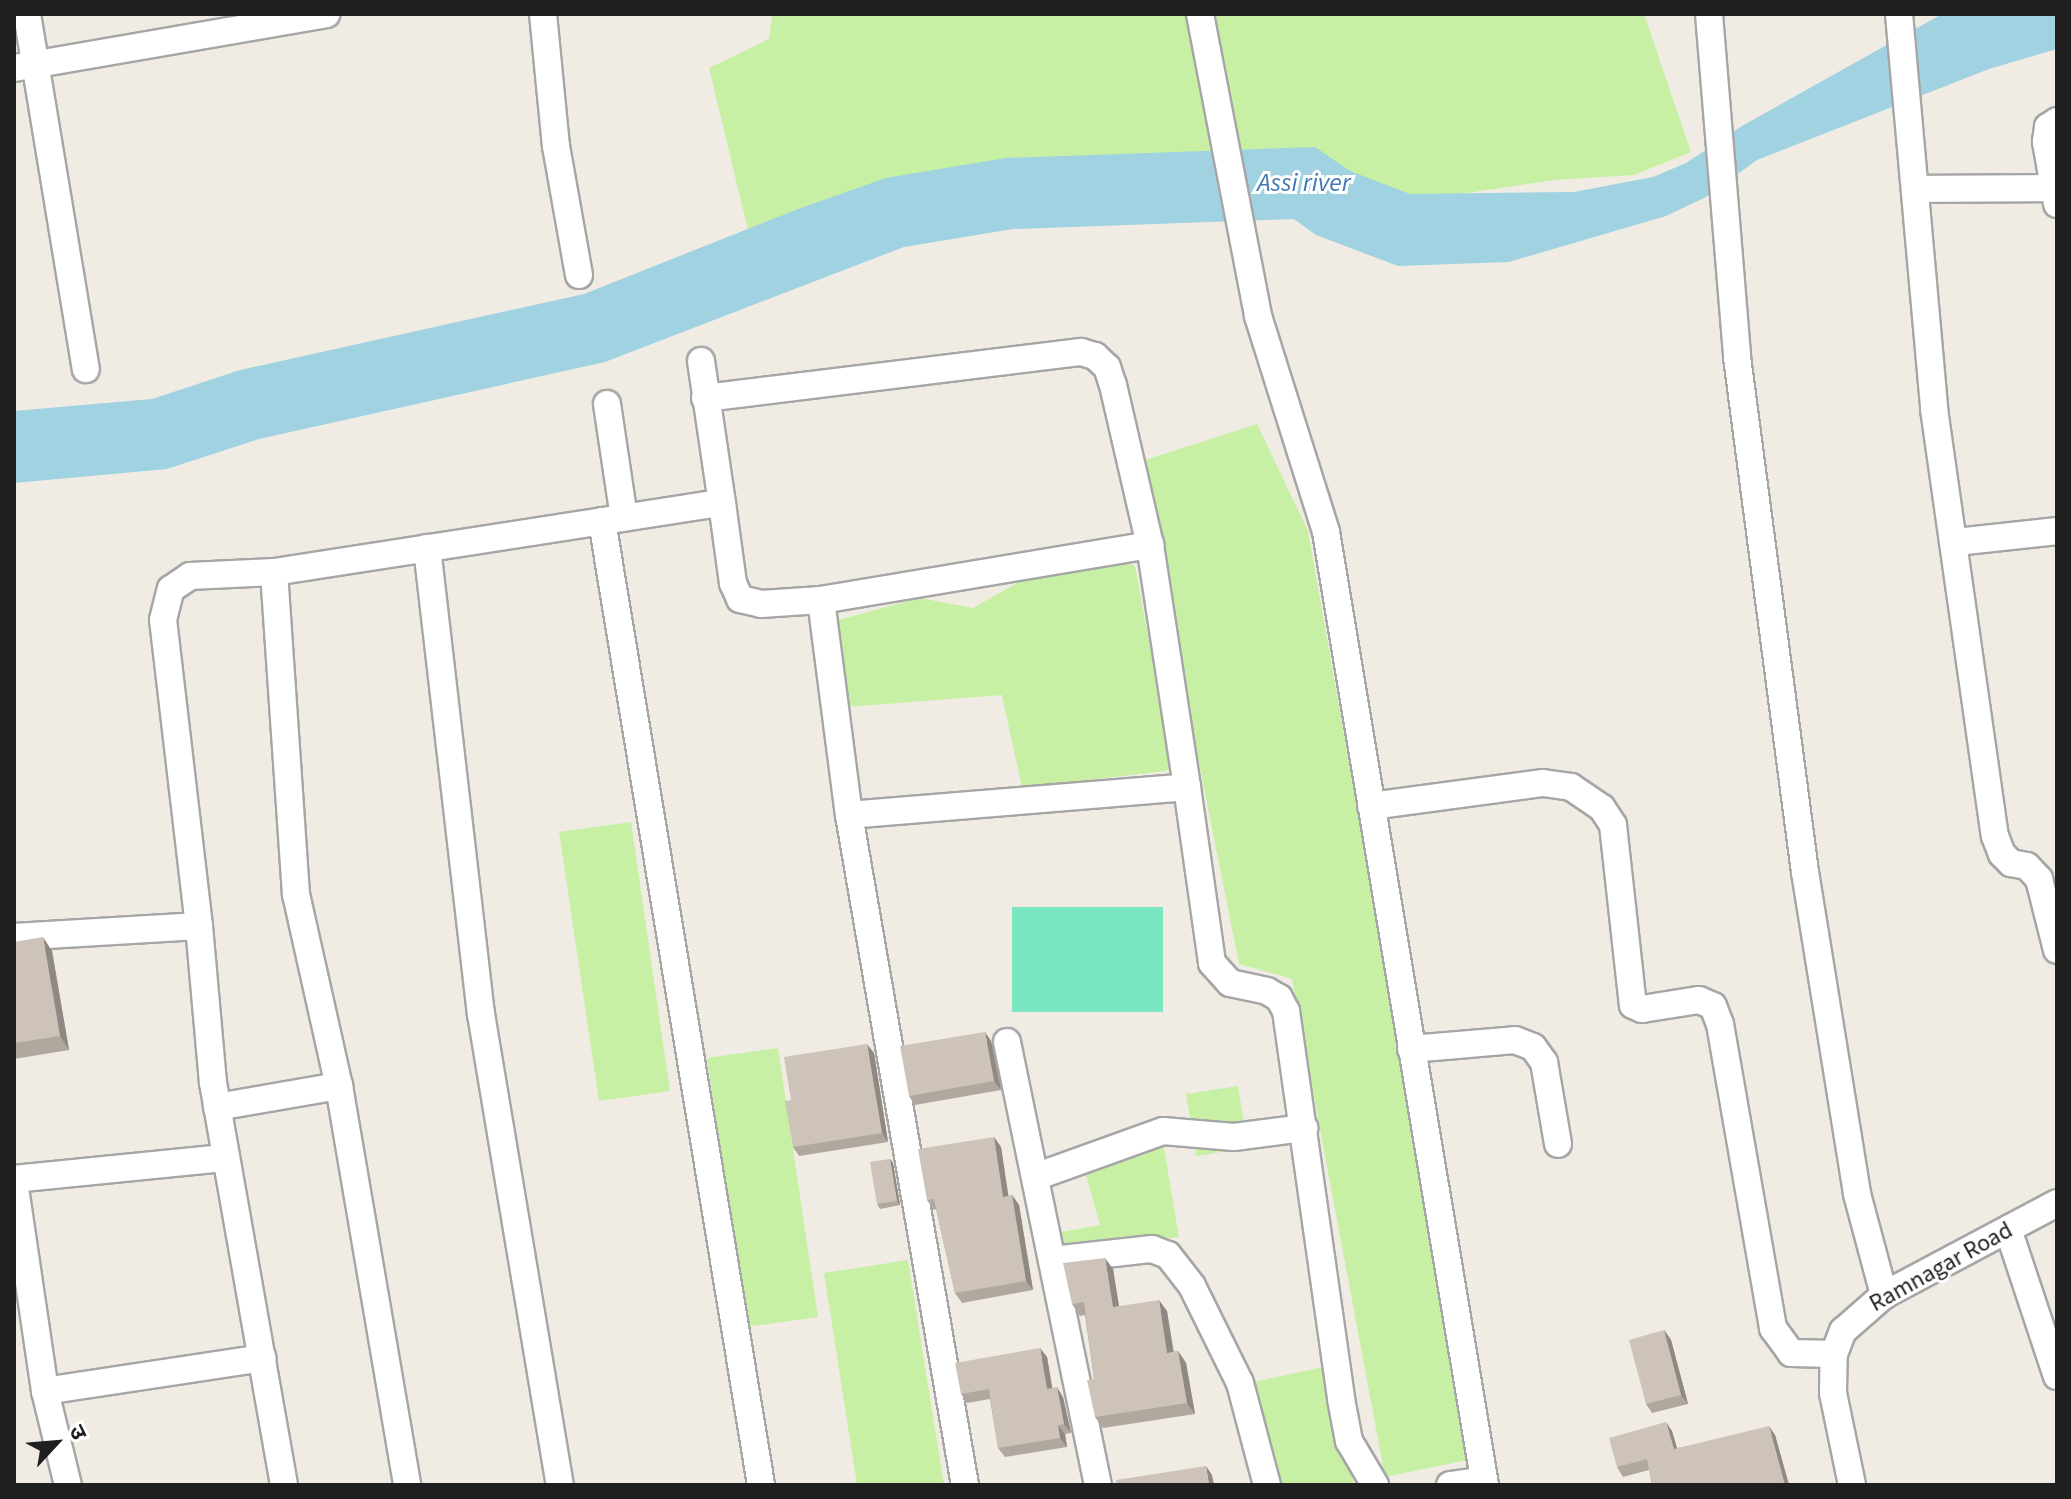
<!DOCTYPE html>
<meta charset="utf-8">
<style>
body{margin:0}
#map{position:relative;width:2071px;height:1499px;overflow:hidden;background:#f0ece4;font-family:"Source Sans 3","Noto Sans Devanagari",sans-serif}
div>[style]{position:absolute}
.grass>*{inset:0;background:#c7f0a4}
.pitch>*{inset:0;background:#7ae7c0}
.water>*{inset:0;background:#a0d2e2}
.roads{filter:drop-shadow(2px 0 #a6a6a6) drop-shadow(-2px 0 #a6a6a6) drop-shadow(0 2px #a6a6a6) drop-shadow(0 -2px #a6a6a6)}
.street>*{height:26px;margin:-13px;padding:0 13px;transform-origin:13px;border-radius:13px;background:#fff}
.wall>*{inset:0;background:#b0a89f}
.shaded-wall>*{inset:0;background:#908882}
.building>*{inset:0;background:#cdc3b9}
span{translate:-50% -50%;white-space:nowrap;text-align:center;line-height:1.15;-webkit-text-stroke:6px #fff;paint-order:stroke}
.street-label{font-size:24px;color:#1f1f1f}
.water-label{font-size:26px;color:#4179b8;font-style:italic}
.frame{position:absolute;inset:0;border:16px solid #1f1f1f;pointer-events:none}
.north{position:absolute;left:16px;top:1403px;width:80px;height:80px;-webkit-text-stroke:6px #fff;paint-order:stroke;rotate:64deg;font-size:22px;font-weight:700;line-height:32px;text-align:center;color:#1f1f1f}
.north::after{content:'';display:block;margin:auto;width:28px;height:36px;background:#1f1f1f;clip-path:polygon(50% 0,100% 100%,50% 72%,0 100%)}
</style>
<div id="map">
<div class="grass">
<div style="clip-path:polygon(772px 14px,1644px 14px,1691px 152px,1634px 175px,1554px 180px,1365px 208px,1286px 174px,753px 251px,709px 68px,769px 39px)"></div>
<div style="clip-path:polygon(1257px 424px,1308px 531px,1472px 1459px,1385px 1477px,1292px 979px,1239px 964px,1139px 462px)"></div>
<div style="clip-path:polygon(1084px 545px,1135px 566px,1173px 770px,1022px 788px,1002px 695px,846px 707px,827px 623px,920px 598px,973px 608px)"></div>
<div style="clip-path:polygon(631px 822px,670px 1091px,599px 1101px,559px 832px)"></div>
<div style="clip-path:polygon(778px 1048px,818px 1317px,747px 1327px,707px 1058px)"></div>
<div style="clip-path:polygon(1238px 1086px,1248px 1148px,1196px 1156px,1186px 1094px)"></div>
<div style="clip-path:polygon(1163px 1142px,1179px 1237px,1066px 1251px,1061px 1232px,1100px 1225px,1085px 1172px)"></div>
<div style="clip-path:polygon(908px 1260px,944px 1485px,857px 1485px,824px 1273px)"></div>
<div style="clip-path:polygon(1323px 1367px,1354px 1485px,1279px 1485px,1254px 1382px)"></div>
</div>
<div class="pitch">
<div style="clip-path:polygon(1012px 907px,1163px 907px,1163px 1012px,1012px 1012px)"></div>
</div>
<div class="water">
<div style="clip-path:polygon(1942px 14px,2057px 14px,2057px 49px,1989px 69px,1757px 160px,1706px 197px,1666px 216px,1509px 262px,1398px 266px,1316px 235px,1294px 219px,1013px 229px,904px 247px,605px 362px,259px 439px,167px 469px,14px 483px,14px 411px,152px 399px,240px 370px,584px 294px,798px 209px,886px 178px,1006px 158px,1315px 147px,1350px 171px,1410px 194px,1574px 192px,1653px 177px,1686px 163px,1742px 126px)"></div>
</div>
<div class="roads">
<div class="street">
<div style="left:27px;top:14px;width:360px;rotate:80.6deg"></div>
<div style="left:543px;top:14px;width:133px;rotate:84.4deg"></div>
<div style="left:556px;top:146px;width:131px;rotate:79.9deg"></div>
<div style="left:1200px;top:14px;width:308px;rotate:79.1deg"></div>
<div style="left:1258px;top:316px;width:226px;rotate:72.5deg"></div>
<div style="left:1326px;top:532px;width:966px;rotate:80.53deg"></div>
<div style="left:1709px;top:14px;width:344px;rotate:85.3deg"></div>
<div style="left:1737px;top:357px;width:519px;rotate:82.48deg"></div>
<div style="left:1805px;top:872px;width:326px;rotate:80.8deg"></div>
<div style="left:1857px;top:1194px;width:105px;rotate:75deg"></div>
<div style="left:1899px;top:14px;width:397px;rotate:84.9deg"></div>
<div style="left:1934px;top:409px;width:431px;rotate:81.9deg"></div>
<div style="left:1995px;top:836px;width:19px;rotate:69deg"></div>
<div style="left:2002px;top:854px;width:13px;rotate:45deg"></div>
<div style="left:2011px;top:863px;width:16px;rotate:11deg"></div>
<div style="left:2027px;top:866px;width:18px;rotate:47deg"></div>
<div style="left:2039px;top:879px;width:73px;rotate:75.8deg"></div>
<div style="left:14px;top:68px;width:317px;rotate:-9.8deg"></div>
<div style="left:2057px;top:121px;width:11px;rotate:146deg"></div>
<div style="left:2048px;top:127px;width:15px;rotate:98deg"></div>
<div style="left:2046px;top:142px;width:63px;rotate:79.9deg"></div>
<div style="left:1917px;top:189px;width:138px;rotate:-0.4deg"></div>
<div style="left:701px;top:361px;width:144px;rotate:81.6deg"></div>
<div style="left:705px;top:398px;width:379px;rotate:-7deg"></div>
<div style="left:1081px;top:352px;width:15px;rotate:16deg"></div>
<div style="left:1095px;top:356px;width:16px;rotate:43deg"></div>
<div style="left:1107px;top:367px;width:19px;rotate:72deg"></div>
<div style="left:1113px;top:385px;width:164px;rotate:77deg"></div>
<div style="left:607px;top:404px;width:115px;rotate:81.5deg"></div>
<div style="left:602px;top:521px;width:977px;rotate:80.63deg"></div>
<div style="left:1956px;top:542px;width:102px;rotate:-6.2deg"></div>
<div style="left:427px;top:548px;width:469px;rotate:83.4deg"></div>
<div style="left:481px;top:1014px;width:478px;rotate:80.5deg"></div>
<div style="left:274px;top:572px;width:323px;rotate:86.1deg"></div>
<div style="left:296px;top:894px;width:197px;rotate:77.4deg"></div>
<div style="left:821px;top:600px;width:334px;rotate:-9.5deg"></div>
<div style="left:1150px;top:545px;width:245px;rotate:81.3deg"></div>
<div style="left:1371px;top:806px;width:174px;rotate:-7.6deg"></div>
<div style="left:1543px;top:783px;width:28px;rotate:8deg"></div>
<div style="left:1571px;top:787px;width:37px;rotate:34deg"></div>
<div style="left:1602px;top:808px;width:20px;rotate:57deg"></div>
<div style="left:1613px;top:825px;width:181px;rotate:83.7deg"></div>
<div style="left:1633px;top:1005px;width:10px;rotate:24deg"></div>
<div style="left:1642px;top:1009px;width:58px;rotate:-9deg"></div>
<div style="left:1699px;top:1000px;width:15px;rotate:23deg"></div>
<div style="left:1713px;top:1006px;width:19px;rotate:69deg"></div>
<div style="left:1720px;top:1024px;width:309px;rotate:80.1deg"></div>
<div style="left:1773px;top:1328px;width:31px;rotate:54deg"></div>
<div style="left:1791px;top:1353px;width:43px;rotate:1.3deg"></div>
<div style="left:849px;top:815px;width:339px;rotate:-4.7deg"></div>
<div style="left:1187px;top:787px;width:178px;rotate:81.9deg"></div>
<div style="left:1212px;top:963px;width:27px;rotate:48deg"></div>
<div style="left:1230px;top:983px;width:38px;rotate:12deg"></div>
<div style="left:1267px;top:991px;width:14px;rotate:30deg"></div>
<div style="left:1279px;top:998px;width:15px;rotate:62deg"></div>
<div style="left:1286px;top:1011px;width:392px;rotate:81.9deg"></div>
<div style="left:1341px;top:1399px;width:43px;rotate:79.2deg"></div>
<div style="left:1349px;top:1441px;width:51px;rotate:59.4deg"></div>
<div style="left:14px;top:937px;width:185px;rotate:-3.4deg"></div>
<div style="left:1007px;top:1042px;width:452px;rotate:78.4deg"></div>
<div style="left:1411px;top:1049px;width:104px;rotate:-4.9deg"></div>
<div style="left:1515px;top:1040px;width:19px;rotate:21deg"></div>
<div style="left:1533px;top:1047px;width:19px;rotate:54deg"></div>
<div style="left:1544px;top:1062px;width:83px;rotate:80.3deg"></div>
<div style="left:217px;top:1107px;width:124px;rotate:-9.8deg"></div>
<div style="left:339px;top:1086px;width:405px;rotate:80.3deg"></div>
<div style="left:1035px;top:1177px;width:136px;rotate:-19.8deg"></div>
<div style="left:1163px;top:1131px;width:71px;rotate:4.8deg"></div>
<div style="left:1234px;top:1137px;width:71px;rotate:-7.3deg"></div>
<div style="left:14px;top:1179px;width:213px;rotate:-5.7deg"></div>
<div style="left:14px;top:1181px;width:212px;rotate:81.6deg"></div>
<div style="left:45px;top:1391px;width:97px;rotate:76.3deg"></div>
<div style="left:2008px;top:1229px;width:155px;rotate:71.6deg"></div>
<div style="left:1052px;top:1260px;width:101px;rotate:-6.3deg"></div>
<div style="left:1152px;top:1249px;width:17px;rotate:21deg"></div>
<div style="left:1168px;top:1255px;width:39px;rotate:52deg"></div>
<div style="left:1192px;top:1286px;width:108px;rotate:63.7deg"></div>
<div style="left:1240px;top:1383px;width:106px;rotate:75.2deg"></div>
<div style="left:45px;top:1391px;width:220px;rotate:-8.6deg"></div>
<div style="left:284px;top:1485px;width:408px;rotate:-100deg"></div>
<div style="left:213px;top:1083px;width:158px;rotate:-95.1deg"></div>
<div style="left:199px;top:926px;width:308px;rotate:-96.7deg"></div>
<div style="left:163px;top:620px;width:32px;rotate:-76deg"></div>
<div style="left:171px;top:589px;width:23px;rotate:-34deg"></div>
<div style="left:190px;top:576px;width:84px;rotate:-2.7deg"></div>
<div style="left:274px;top:572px;width:453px;rotate:-8.8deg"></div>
<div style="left:722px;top:503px;width:81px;rotate:82.2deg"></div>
<div style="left:733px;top:583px;width:17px;rotate:66deg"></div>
<div style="left:740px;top:599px;width:22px;rotate:13deg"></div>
<div style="left:761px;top:604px;width:60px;rotate:-3.8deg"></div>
<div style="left:821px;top:600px;width:217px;rotate:82.6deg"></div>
<div style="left:849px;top:815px;width:680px;rotate:80.18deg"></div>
<div style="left:1450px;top:1485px;width:34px;rotate:-8deg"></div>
<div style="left:1852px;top:1485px;width:94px;rotate:-101.7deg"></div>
<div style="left:1833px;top:1393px;width:39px;rotate:-89deg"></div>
<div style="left:1834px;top:1354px;width:25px;rotate:-69deg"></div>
<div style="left:1843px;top:1331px;width:55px;rotate:-41.3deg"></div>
<div style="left:1884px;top:1295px;width:196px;rotate:-28deg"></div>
</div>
</div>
<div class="wall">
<div style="clip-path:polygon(14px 942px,52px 951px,69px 1050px,14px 1059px)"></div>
<div style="clip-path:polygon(991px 1041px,1001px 1090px,915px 1105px,909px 1096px)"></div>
<div style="clip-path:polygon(874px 1053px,888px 1142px,799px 1156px,793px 1147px,791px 1100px)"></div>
<div style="clip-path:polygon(994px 1137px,1001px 1147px,1008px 1196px,1012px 1195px,1019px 1205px,1033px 1290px,962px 1303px,955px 1293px,936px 1209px,934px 1210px,927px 1200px)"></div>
<div style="clip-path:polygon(890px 1159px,893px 1163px,900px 1205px,880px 1209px,877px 1204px)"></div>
<div style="clip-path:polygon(1113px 1269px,1119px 1306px,1167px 1311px,1174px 1352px,1178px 1351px,1186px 1363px,1195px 1414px,1103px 1428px,1095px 1417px,1094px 1379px,1085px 1315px,1080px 1316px,1072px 1304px)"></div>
<div style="clip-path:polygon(1664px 1330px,1671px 1340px,1688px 1404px,1652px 1413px,1646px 1404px)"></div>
<div style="clip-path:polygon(1047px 1357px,1052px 1388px,1063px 1397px,1071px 1433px,1065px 1434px,1067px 1447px,1005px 1457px,998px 1448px,990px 1399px,967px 1403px,961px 1394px)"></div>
<div style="clip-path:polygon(1672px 1431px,1677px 1448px,1775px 1435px,1789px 1485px,1652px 1485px,1649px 1470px,1623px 1477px,1617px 1467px)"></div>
</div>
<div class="shaded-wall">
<div style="clip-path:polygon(43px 937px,52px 951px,69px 1050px,60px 1036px)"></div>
<div style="clip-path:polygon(985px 1032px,991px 1041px,1001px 1090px,994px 1081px)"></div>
<div style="clip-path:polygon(867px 1044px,874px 1053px,888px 1142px,882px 1133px)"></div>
<div style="clip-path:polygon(994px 1137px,1001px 1147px,1010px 1206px,1003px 1197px)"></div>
<div style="clip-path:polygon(890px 1159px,893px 1163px,900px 1205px,897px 1201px)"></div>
<div style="clip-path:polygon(1012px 1195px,1019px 1205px,1033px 1290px,1026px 1281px)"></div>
<div style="clip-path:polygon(1105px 1258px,1113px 1269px,1121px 1319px,1113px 1307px)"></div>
<div style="clip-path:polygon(1159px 1300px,1167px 1311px,1175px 1364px,1167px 1353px)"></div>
<div style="clip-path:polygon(1664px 1330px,1671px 1340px,1688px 1404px,1681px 1395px)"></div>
<div style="clip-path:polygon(1040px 1348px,1047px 1357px,1054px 1398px,1047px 1389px)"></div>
<div style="clip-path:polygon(1178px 1351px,1186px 1363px,1195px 1414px,1187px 1403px)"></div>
<div style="clip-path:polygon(1057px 1387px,1063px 1397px,1071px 1433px,1064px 1424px)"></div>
<div style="clip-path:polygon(1666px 1422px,1672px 1431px,1680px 1459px,1674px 1449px)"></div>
<div style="clip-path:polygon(1058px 1425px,1065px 1434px,1067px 1447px,1060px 1438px)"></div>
<div style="clip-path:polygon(1769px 1426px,1775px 1435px,1789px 1485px,1785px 1485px)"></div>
<div style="clip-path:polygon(1206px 1466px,1212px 1475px,1214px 1485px,1209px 1485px)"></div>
</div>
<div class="building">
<div style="clip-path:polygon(43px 937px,60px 1036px,14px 1043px,14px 942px)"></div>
<div style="clip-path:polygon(985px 1032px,994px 1081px,909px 1096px,900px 1046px)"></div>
<div style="clip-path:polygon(867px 1044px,882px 1133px,793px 1147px,785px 1101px,791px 1100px,784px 1057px)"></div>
<div style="clip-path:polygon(994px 1137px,1003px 1197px,1012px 1195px,1026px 1281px,955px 1293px,934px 1199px,927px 1200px,918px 1149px)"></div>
<div style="clip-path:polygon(890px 1159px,897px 1201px,877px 1204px,870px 1162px)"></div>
<div style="clip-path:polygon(1105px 1258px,1113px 1307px,1159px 1300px,1167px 1353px,1178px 1351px,1187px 1403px,1095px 1417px,1087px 1380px,1094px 1379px,1084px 1302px,1072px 1304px,1063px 1263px)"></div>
<div style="clip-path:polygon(1664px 1330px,1681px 1395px,1646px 1404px,1629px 1340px)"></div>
<div style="clip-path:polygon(1040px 1348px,1047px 1389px,1057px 1387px,1064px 1424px,1058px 1425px,1060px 1438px,998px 1448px,989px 1389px,961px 1394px,955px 1363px)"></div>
<div style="clip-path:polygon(1666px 1422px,1674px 1449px,1769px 1426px,1785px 1485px,1652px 1485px,1647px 1459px,1617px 1467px,1609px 1438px)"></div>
<div style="clip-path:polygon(1206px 1466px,1209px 1485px,1117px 1485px,1116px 1480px)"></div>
</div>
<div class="street-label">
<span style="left:1941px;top:1267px;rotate:-29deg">Ramnagar Road</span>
</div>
<div class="water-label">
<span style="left:1304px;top:183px">Assi river</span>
</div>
<div class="frame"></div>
<div class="north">उ</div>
</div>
